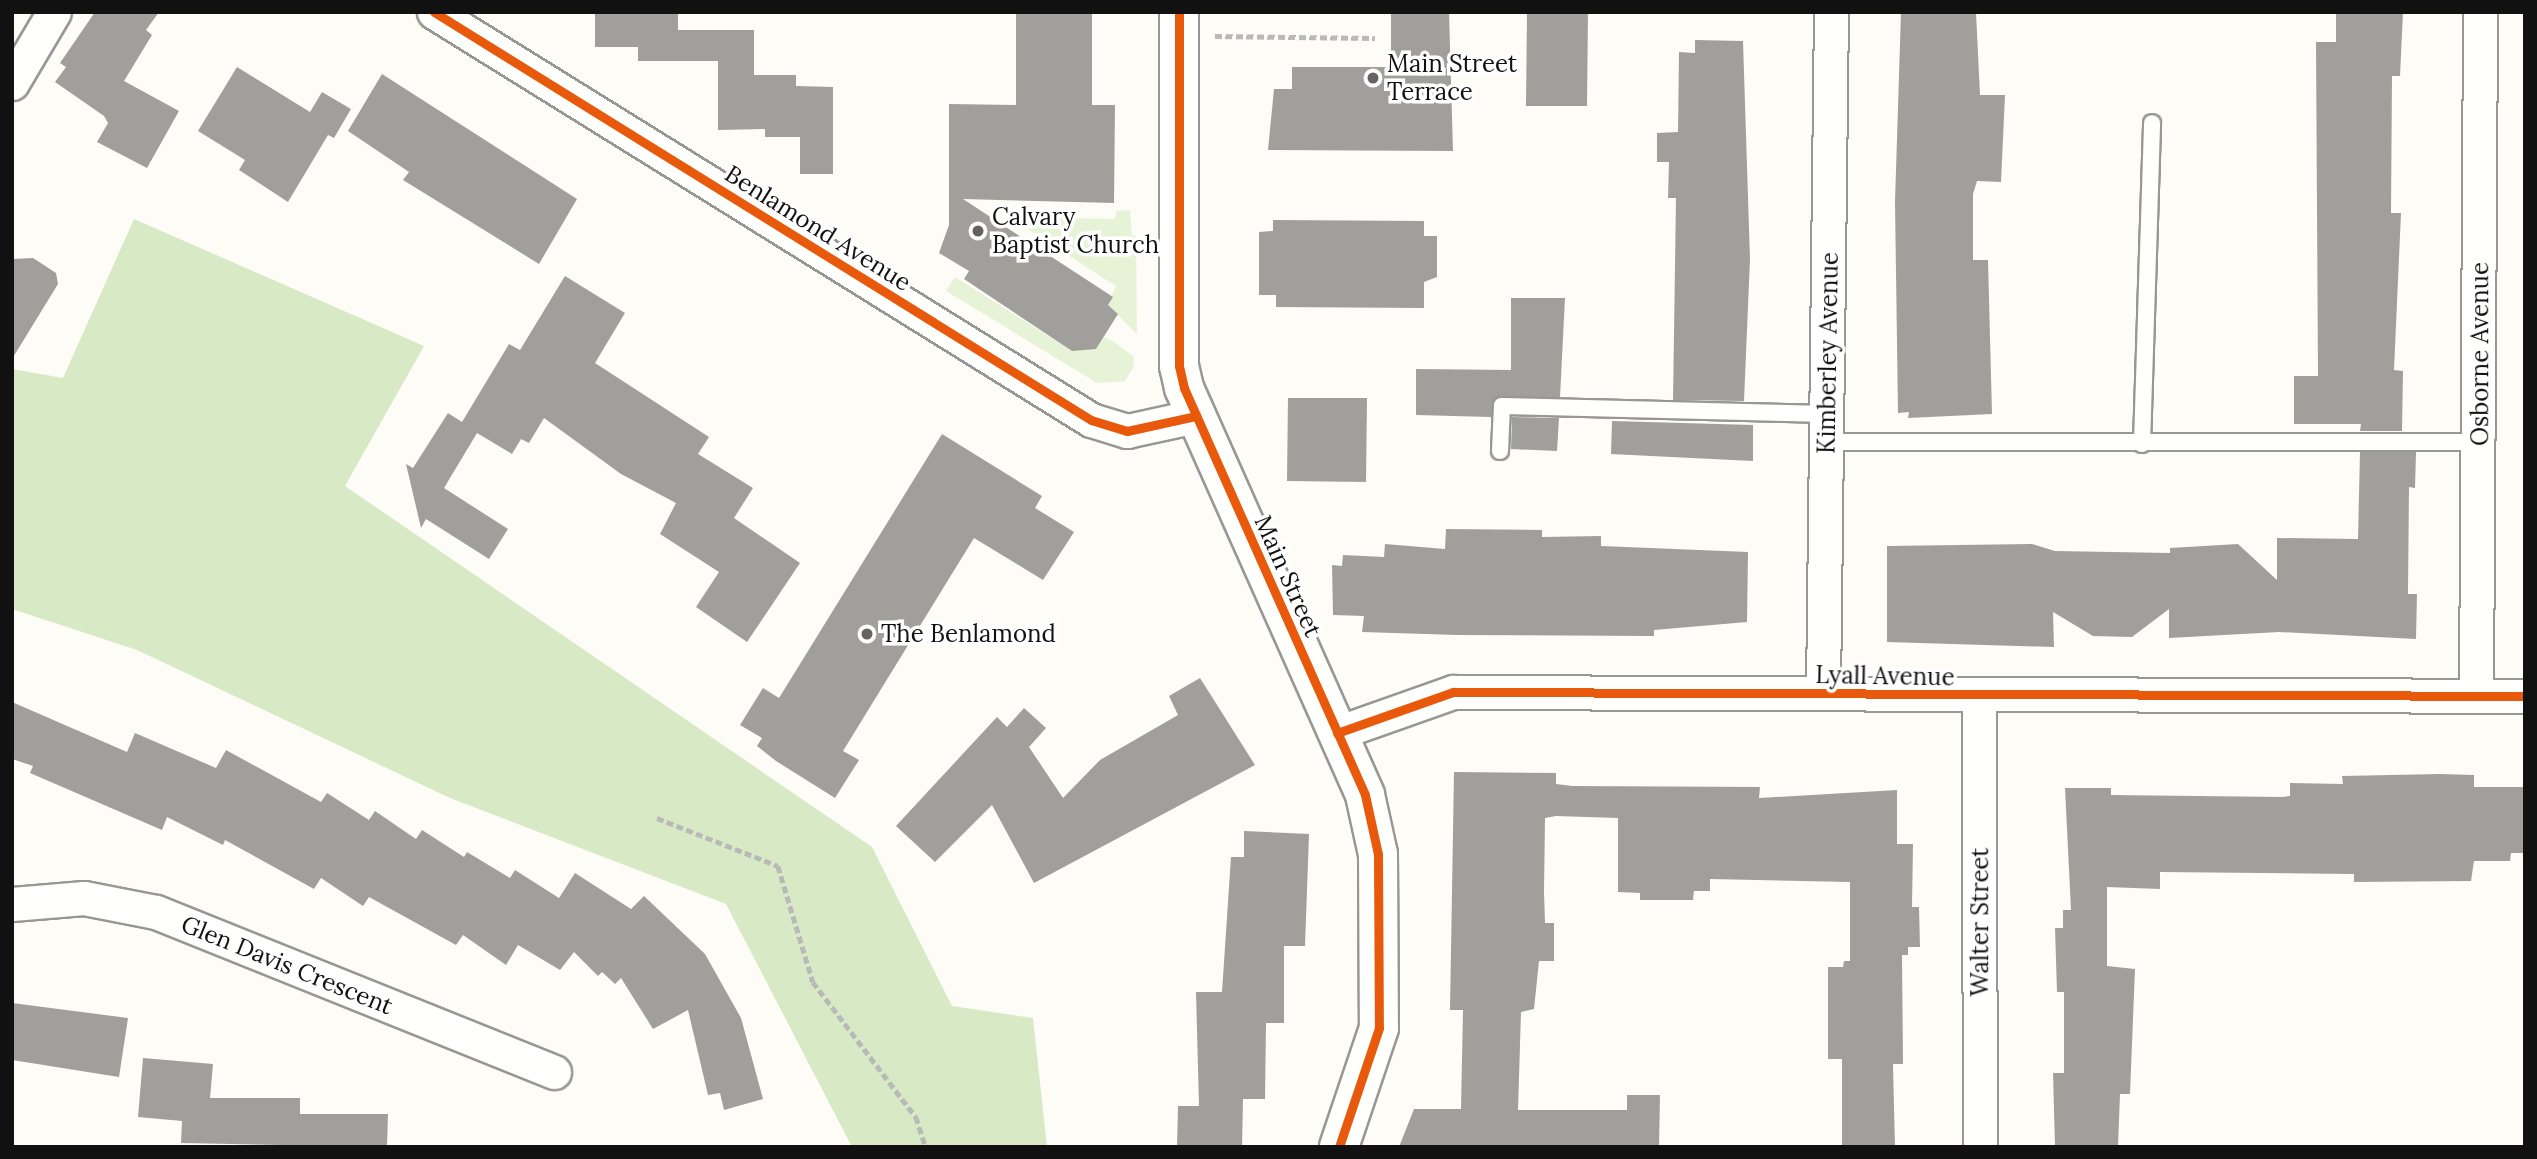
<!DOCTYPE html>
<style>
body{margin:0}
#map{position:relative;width:2537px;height:1159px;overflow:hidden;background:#fdfcf7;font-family:Lora,serif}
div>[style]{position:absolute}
.green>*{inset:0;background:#e7f3d7}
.forest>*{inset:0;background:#d8eac5}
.building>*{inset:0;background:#a19f9c}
.path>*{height:4.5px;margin-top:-2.25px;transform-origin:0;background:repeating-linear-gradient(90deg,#b9b9b8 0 7px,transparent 0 10.5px)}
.roads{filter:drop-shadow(2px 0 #979795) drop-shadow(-2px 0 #979795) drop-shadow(0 2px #979795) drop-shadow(0 -2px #979795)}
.service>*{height:16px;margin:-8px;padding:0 8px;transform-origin:8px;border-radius:8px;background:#fffffe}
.minor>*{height:33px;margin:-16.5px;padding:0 16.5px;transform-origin:16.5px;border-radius:16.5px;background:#fffffe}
.tertiary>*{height:38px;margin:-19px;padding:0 19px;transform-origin:19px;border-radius:19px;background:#fffffe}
.cycleway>*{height:9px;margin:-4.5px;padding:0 4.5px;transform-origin:4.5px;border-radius:4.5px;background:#e8590c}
.dots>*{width:19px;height:19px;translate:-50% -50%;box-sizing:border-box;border:4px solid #fff;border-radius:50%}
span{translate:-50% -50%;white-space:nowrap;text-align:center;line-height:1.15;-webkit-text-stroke:7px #fff;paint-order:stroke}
.poi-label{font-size:24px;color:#111}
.left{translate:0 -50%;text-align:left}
.street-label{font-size:24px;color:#111}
.frame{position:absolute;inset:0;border:14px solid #111;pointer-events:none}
</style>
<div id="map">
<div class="green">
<div style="clip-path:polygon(1130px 210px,1132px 235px,1136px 236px,1137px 334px,1108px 305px,1116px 286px,1018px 223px,1029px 224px,1029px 217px,1115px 219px,1116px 211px)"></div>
<div style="clip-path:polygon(955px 277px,1072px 351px,1103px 337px,1113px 341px,1134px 357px,1133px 368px,1125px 381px,1097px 383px,946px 291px)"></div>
</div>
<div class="forest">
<div style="clip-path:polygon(134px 219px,424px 346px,345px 486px,872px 847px,952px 1006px,1033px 1018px,1047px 1147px,852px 1147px,726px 904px,450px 798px,137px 650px,12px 609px,12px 369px,63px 378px)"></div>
</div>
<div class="building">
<div style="clip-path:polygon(95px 12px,159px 12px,146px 30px,152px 35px,124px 81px,179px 111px,147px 168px,97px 142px,108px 123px,104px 116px,55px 82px,66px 67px,60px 63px)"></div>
<div style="clip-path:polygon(595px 12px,678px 12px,678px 30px,754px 30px,754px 75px,796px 75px,796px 86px,833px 87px,833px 174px,800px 174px,800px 137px,765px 137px,765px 129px,718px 130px,718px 61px,638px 61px,638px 47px,595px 47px)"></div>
<div style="clip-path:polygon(1016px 12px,1092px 12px,1092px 105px,1115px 105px,1114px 203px,963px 199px,1113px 297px,1108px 305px,1118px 314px,1096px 349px,1072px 351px,964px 279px,969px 271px,939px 253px,949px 225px,949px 104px,1016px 105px)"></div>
<div style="clip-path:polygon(1391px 12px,1449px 12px,1453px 151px,1268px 150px,1274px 89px,1292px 89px,1292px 67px,1391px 67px)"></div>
<div style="clip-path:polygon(1527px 12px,1588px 12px,1587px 106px,1526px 106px)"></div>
<div style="clip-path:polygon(1901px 12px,1976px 12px,1980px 95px,2005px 95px,2001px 182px,1977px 181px,1973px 194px,1973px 260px,1988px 260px,1992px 414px,1908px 418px,1909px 412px,1898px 413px,1895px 202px)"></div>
<div style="clip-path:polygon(2336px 12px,2403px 12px,2400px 76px,2392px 76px,2391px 213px,2401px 213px,2394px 370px,2403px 371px,2402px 431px,2360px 431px,2361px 424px,2294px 424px,2294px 376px,2318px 376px,2316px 42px,2336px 42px)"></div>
<div style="clip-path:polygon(1695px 40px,1743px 41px,1750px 259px,1744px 401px,1673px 400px,1676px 198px,1668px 198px,1669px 162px,1657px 162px,1657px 133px,1678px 132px,1679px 52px,1695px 53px)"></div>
<div style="clip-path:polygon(237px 67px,310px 112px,322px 92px,351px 109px,334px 138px,328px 135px,288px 202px,239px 170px,245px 160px,198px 131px)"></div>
<div style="clip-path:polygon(382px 74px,577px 199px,539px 264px,403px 180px,409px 172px,348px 131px)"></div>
<div style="clip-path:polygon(1273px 220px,1424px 221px,1424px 236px,1437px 236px,1437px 277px,1424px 282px,1424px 308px,1276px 307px,1276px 295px,1259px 295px,1259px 232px,1273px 231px)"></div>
<div style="clip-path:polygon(33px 258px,56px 273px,58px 284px,12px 359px,12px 259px)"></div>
<div style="clip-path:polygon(565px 276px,625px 313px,595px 363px,709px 437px,698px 454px,753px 488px,734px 518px,800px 563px,747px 642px,696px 607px,719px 572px,660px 534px,676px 503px,621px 474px,544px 418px,529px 443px,521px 439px,512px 454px,477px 433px,444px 488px,508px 529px,489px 559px,426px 519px,421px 528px,406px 464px,413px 468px,448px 413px,462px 422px,509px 344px,520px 350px)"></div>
<div style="clip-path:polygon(1511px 298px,1565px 298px,1560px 397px,1498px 397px,1491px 417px,1416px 415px,1416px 369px,1511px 370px)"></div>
<div style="clip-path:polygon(1288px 398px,1367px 398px,1366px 482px,1287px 481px)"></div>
<div style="clip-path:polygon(1512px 417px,1559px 418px,1557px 451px,1511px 449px)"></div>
<div style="clip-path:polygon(1612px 421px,1753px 425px,1753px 461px,1611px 454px)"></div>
<div style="clip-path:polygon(942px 434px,1042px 496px,1035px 508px,1074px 532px,1043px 580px,974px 538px,843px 751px,859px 760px,835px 798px,776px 761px,757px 746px,762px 738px,740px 725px,763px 688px,779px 698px)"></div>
<div style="clip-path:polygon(2360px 452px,2416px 452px,2415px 488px,2409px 487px,2408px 594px,2417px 594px,2416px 639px,2279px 632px,2169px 638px,2169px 609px,2132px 637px,2093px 636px,2053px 612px,2054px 647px,1887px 642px,1887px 546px,2032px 544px,2055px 551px,2170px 553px,2170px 548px,2238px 544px,2277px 580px,2277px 538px,2358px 539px)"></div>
<div style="clip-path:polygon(1446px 529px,1542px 530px,1542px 537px,1601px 536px,1601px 546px,1748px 552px,1747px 622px,1654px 630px,1654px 636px,1457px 635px,1362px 632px,1364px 616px,1333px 615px,1332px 565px,1342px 566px,1343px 555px,1384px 557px,1385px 544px,1445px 549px)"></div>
<div style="clip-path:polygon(1200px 678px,1255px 765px,1034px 883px,992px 805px,935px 862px,896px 826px,997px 717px,1007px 727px,1024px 708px,1046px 728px,1029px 747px,1063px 798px,1100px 760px,1178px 715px,1169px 696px)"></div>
<div style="clip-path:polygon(12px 702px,127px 752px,135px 733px,216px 768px,226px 750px,321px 802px,327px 793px,369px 820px,375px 811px,416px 839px,422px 830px,464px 857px,467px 852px,510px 878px,515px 870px,559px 898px,575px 873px,631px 909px,644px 896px,705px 954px,741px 1018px,763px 1099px,724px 1110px,720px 1093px,708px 1095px,688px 1010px,653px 1029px,621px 978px,615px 984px,602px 972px,598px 976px,574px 952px,560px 970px,518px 945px,506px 965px,463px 935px,456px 945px,369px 897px,363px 906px,321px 878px,314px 889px,225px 840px,223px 845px,167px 817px,162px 830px,30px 773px,33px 766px,12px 759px)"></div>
<div style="clip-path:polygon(1454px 772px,1556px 773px,1556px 784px,1572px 786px,1760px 787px,1759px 798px,1897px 790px,1897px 844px,1913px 844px,1912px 907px,1919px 907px,1920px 947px,1908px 947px,1908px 955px,1902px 955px,1903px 1064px,1893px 1064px,1895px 1147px,1842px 1147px,1842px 1059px,1828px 1059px,1828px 967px,1843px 967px,1844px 961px,1850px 961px,1850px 882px,1710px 879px,1710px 891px,1694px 891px,1693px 900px,1640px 900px,1640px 893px,1618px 892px,1618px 818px,1556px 816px,1545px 818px,1544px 892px,1545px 923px,1554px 923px,1554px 961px,1539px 961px,1534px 1009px,1521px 1012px,1518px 1110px,1627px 1110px,1627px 1095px,1660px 1095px,1659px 1147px,1399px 1147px,1414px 1109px,1461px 1109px,1463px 1010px,1450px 1010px)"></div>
<div style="clip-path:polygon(2440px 774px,2474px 775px,2474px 787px,2525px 787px,2525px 853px,2511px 853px,2510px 861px,2474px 861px,2471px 881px,2354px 882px,2354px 874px,2160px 872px,2160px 889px,2107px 887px,2107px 966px,2135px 969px,2130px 1094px,2120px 1094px,2118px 1147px,2055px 1147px,2053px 1073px,2064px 1073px,2064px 992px,2057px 992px,2055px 928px,2063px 928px,2063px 910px,2071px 910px,2065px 788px,2111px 788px,2111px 795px,2283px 797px,2290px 796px,2290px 783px,2343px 784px,2342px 776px)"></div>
<div style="clip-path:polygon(1244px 831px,1309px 834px,1305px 946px,1284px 946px,1284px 1023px,1266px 1023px,1265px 1099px,1243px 1099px,1242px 1147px,1177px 1147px,1178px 1106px,1199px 1106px,1196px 992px,1222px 992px,1231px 857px,1244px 857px)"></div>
<div style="clip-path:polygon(12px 1003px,128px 1018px,119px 1077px,12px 1060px)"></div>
<div style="clip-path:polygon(143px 1058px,213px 1064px,210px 1098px,300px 1098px,300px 1114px,388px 1114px,387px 1147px,181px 1143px,182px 1121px,138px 1117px)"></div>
</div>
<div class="path">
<div style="left:1215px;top:36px;width:160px;rotate:0.7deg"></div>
<div style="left:657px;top:818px;width:130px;rotate:21.6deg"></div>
<div style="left:778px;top:866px;width:121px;rotate:73.2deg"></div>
<div style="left:813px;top:982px;width:170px;rotate:52.7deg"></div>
<div style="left:916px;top:1117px;width:32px;rotate:72deg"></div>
</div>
<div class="roads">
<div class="service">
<div style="left:1827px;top:442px;width:653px"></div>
<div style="left:2142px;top:444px;width:321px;rotate:-88.2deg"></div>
<div style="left:1500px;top:451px;width:45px;rotate:-87.5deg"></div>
<div style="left:1502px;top:406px;width:326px;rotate:1.4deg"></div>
</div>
<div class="minor">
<div style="left:434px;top:12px;width:773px;rotate:31.84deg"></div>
<div style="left:1091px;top:420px;width:38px;rotate:17deg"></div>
<div style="left:1127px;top:431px;width:71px;rotate:-12.3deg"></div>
<div style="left:12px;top:83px;width:82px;rotate:-59.4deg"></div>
<div style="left:1823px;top:693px;width:681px;rotate:-89.33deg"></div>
<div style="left:2476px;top:695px;width:683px;rotate:-89.66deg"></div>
<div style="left:1979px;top:697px;width:450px;rotate:89.9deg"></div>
<div style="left:1337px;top:733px;width:123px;rotate:-19.5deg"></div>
<div style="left:1453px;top:692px;width:1072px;rotate:0.21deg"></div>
<div style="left:12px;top:904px;width:72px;rotate:-4.8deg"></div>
<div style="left:84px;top:898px;width:73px;rotate:11deg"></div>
<div style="left:156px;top:912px;width:429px;rotate:21.9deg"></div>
</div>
<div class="tertiary">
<div style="left:1179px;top:12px;width:354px;rotate:90deg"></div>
<div style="left:1179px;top:366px;width:23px;rotate:77deg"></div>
<div style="left:1184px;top:388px;width:445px;rotate:66deg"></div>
<div style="left:1365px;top:795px;width:60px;rotate:77.6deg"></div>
<div style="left:1378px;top:854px;width:174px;rotate:89.7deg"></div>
<div style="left:1379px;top:1028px;width:126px;rotate:108.6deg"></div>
</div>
</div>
<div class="cycleway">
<div style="left:434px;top:12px;width:773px;rotate:31.84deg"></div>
<div style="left:1091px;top:420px;width:38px;rotate:17deg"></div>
<div style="left:1127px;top:431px;width:71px;rotate:-12.3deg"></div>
<div style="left:1179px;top:12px;width:354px;rotate:90deg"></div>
<div style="left:1179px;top:366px;width:23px;rotate:77deg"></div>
<div style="left:1184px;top:388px;width:445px;rotate:66deg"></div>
<div style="left:1365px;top:795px;width:60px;rotate:77.6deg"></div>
<div style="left:1378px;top:854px;width:174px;rotate:89.7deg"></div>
<div style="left:1379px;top:1028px;width:126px;rotate:108.6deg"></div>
<div style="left:1337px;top:733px;width:123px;rotate:-19.5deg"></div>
<div style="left:1453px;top:692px;width:1072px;rotate:0.21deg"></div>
</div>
<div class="dots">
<div style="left:1373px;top:78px;background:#646362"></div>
<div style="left:978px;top:231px;background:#646362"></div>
<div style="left:867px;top:634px;background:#646362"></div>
</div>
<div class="poi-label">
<span class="left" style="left:1387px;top:78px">Main Street<br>Terrace</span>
<span class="left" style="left:992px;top:231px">Calvary<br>Baptist Church</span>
<span class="left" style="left:881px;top:634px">The Benlamond</span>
</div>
<div class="street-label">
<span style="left:818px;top:228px;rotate:32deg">Benlamond Avenue</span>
<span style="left:1828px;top:353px;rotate:-89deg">Kimberley Avenue</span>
<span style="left:2480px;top:354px;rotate:-90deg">Osborne Avenue</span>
<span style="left:1288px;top:576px;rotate:66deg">Main Street</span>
<span style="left:1885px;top:676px;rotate:1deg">Lyall Avenue</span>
<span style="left:1980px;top:922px;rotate:-90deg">Walter Street</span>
<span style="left:287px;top:965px;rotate:22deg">Glen Davis Crescent</span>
</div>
<div class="frame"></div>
</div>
